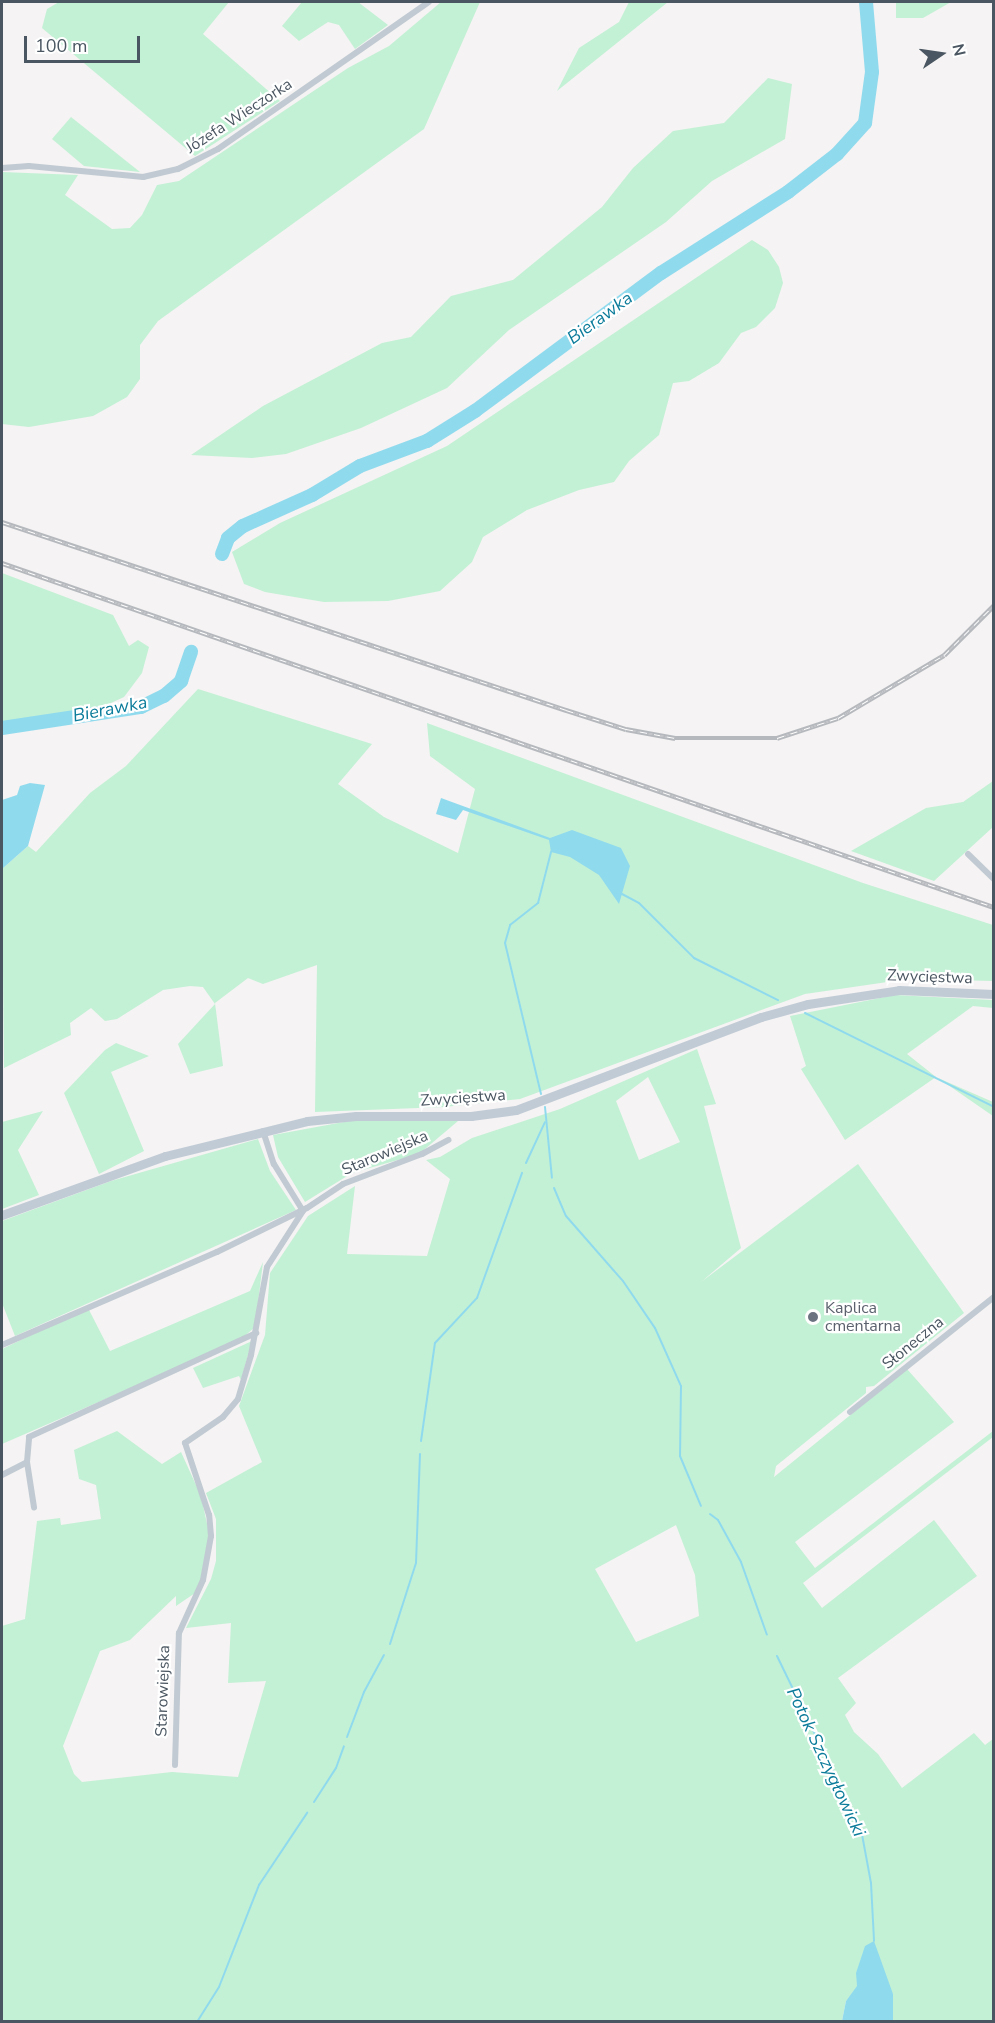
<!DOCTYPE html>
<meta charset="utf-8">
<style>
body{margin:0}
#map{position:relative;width:995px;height:2023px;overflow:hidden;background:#f5f3f3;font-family:"Nunito Sans",sans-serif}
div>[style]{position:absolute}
.green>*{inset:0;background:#c3f1d5}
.water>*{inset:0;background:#90daee}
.stream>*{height:2px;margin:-1px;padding:0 1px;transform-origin:1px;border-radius:1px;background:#90daee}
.river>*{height:14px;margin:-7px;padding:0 7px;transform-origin:7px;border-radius:7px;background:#90daee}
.minor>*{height:6px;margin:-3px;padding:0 3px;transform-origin:3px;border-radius:3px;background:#c1cad2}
.secondary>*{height:9px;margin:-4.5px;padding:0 4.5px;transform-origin:4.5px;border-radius:4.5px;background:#c1cbd6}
.rail>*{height:4.5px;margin-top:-2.25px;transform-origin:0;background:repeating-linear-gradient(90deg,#fff 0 7px,#b5b8bd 0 14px);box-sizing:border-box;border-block:2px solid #b5b8bd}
.dots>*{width:16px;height:16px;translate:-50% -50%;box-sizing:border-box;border:3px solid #fff;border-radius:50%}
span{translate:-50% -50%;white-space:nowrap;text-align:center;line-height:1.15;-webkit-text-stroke:4.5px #fff;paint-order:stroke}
.street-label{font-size:16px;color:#4a5661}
.worship-label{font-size:16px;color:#5b616d}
.left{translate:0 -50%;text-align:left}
.water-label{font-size:18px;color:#0c7c9b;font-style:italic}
.frame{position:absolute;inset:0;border:3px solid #4a5661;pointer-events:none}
.north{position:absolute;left:911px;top:24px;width:60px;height:60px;-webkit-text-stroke:4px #fff;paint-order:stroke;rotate:77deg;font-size:16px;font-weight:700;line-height:24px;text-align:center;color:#4a5661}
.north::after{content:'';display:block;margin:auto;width:21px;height:27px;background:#4a5661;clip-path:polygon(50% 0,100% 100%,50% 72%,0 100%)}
.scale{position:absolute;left:24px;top:36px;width:116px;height:27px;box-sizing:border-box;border:3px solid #4a5661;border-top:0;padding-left:8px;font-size:18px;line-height:21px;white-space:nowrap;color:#4a5661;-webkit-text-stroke:4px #fff;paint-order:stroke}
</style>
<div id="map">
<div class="green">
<div style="clip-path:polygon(59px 2px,229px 2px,203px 34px,280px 101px,195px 156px,42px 28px,47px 9px)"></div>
<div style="clip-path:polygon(302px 2px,358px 2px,388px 25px,355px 49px,339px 25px,328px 22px,299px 41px,282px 26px)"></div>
<div style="clip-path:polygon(441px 2px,480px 2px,424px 129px,158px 321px,140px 345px,140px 379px,127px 397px,93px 416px,29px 427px,2px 424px,2px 172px,78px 175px,65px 195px,112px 229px,130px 228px,142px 215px,157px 185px,179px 181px,348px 68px,389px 46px)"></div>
<div style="clip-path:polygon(629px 2px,668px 2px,557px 91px,579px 48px,619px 22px)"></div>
<div style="clip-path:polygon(896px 2px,951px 2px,923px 18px,896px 18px)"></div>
<div style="clip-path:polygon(768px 78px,792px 84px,785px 139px,712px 181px,666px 222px,509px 330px,447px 388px,361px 428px,286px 454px,252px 458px,191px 455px,263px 406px,382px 343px,411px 337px,451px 296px,513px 280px,602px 207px,633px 168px,673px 131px,724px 123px)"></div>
<div style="clip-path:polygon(71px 117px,140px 172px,84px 166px,52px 139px)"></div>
<div style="clip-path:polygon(752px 240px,768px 250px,779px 267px,783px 283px,775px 308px,756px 327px,741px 333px,719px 363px,689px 381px,673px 383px,659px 435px,629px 461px,614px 482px,579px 490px,527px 510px,483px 537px,472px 562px,440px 591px,388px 601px,324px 602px,265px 592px,244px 584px,232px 552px,280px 523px,447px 446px)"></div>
<div style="clip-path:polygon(2px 573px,113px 615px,129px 646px,138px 640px,149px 647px,142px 673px,124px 697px,100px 708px,2px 723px)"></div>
<div style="clip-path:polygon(198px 689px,372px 744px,338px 784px,384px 817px,458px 853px,475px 789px,430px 756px,427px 723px,863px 883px,993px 925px,993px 981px,908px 979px,805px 994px,520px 1099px,444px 1107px,315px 1112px,317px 965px,263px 984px,248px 978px,215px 1003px,223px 1066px,190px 1074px,178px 1044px,215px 1004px,203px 987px,190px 986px,163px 990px,117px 1019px,105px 1021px,91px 1008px,70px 1023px,71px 1035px,4px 1068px,2px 869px,28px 846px,36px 852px,90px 793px,126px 766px)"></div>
<div style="clip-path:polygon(993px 781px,993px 827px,934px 881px,851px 851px,926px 808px,963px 802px)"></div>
<div style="clip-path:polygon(895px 995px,993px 1000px,993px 1008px,973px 1006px,907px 1054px,936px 1077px,845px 1140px,801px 1069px,806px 1066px,790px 1016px)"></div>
<div style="clip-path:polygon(116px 1043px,149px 1056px,111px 1072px,144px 1151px,99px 1174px,64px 1093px,105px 1050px)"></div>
<div style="clip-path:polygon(evenodd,697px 1049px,716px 1104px,704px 1106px,741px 1248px,701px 1282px,858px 1164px,964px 1313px,874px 1386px,866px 1387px,866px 1393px,776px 1466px,774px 1477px,907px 1369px,954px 1422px,795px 1542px,815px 1568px,993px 1431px,993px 1437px,803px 1583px,822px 1608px,934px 1520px,977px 1576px,838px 1678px,856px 1703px,845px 1715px,854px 1732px,878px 1754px,902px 1788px,974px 1733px,985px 1745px,993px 1739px,993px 2021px,893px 2021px,893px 1994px,857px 1973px,858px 1986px,846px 2001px,842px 2021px,2px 2022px,2px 1626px,25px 1619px,37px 1521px,60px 1518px,61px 1525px,101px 1519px,96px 1485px,79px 1479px,74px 1450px,117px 1431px,162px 1464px,181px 1452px,201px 1496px,209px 1533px,205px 1569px,198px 1591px,176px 1606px,176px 1596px,130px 1640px,100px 1651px,63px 1746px,74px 1774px,82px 1782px,172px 1772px,238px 1777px,266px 1681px,228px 1683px,231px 1623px,186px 1628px,211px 1579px,216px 1561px,216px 1519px,206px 1493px,262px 1462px,239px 1406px,265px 1335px,270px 1273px,308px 1216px,355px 1186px,347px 1254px,427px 1256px,450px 1179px,426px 1160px,440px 1157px,472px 1138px,560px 1109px,697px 1049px,648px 1077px,680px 1142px,639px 1160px,616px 1101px,648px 1077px,697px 1049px,676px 1525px,695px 1575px,699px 1616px,636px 1642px,595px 1569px,676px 1525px)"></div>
<div style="clip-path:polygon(938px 1078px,993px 1102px,993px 1116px)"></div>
<div style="clip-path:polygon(43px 1111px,18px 1150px,39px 1195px,2px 1209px,2px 1122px)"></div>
<div style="clip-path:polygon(360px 1119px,458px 1121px,419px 1154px,352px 1173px,305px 1202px,278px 1157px,273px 1135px)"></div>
<div style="clip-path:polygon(258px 1139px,270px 1171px,296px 1210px,15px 1336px,2px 1303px,2px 1221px,111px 1181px)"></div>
<div style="clip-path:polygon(263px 1262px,255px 1327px,239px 1341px,2px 1444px,2px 1349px,88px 1308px,110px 1351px,250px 1291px)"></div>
<div style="clip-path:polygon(252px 1341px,241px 1380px,239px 1376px,203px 1388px,193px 1368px)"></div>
</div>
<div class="water">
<div style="clip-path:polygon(30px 783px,45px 785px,28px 846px,2px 869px,2px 800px,17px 795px,20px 786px)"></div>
<div style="clip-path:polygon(441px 798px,550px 838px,572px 830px,621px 848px,630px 866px,619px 904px,599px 875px,570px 857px,551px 852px,549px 840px,463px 810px,456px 820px,436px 814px)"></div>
<div style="clip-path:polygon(874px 1941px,893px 1994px,893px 2021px,842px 2021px,846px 2001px,857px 1986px,856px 1973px,865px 1946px)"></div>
</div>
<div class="stream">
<div style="left:622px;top:894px;width:19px;rotate:28deg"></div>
<div style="left:639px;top:903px;width:78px;rotate:45deg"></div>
<div style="left:694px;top:958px;width:94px;rotate:26.6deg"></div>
<div style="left:805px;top:1013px;width:211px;rotate:26.4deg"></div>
<div style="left:541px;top:1094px;width:155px;rotate:-103.4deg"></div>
<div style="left:505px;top:943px;width:19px;rotate:-74deg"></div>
<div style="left:510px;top:925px;width:36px;rotate:-38deg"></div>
<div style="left:538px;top:903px;width:53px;rotate:-75.7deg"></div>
<div style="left:545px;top:1107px;width:71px;rotate:84.4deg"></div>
<div style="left:526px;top:1163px;width:45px;rotate:-65.1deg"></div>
<div style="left:554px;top:1188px;width:30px;rotate:67deg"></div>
<div style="left:566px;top:1216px;width:86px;rotate:48.8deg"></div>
<div style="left:623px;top:1281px;width:57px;rotate:55.8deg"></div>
<div style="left:655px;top:1328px;width:64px;rotate:65.9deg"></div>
<div style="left:681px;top:1386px;width:70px;rotate:90.8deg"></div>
<div style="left:680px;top:1456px;width:54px;rotate:67.2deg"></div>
<div style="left:421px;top:1441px;width:99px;rotate:-81.9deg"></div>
<div style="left:435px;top:1343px;width:62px;rotate:-47deg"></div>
<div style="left:477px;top:1298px;width:133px;rotate:-70.2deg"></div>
<div style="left:710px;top:1514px;width:10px;rotate:37deg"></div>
<div style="left:718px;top:1520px;width:48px;rotate:61.3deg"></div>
<div style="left:741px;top:1562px;width:77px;rotate:70.4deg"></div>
<div style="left:390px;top:1644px;width:85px;rotate:-72.2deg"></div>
<div style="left:416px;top:1563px;width:109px;rotate:-87.9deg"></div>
<div style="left:777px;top:1656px;width:192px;rotate:64.1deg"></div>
<div style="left:861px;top:1829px;width:55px;rotate:79.5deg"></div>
<div style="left:871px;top:1883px;width:58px;rotate:87deg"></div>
<div style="left:347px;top:1737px;width:48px;rotate:-69.3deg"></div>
<div style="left:364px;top:1692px;width:42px;rotate:-61.6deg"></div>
<div style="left:314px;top:1802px;width:40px;rotate:-57.1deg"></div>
<div style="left:336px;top:1768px;width:23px;rotate:-70deg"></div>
<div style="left:197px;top:2022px;width:41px;rotate:-57.8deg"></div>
<div style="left:219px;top:1987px;width:110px;rotate:-68.6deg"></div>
<div style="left:259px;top:1885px;width:87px;rotate:-56.3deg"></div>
</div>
<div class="river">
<div style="left:222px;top:554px;width:17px;rotate:-69deg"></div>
<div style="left:228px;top:538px;width:19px;rotate:-39deg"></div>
<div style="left:243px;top:526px;width:76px;rotate:-24.2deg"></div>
<div style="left:312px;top:495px;width:56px;rotate:-31.1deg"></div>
<div style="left:360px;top:466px;width:72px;rotate:-20.5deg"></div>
<div style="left:427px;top:441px;width:57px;rotate:-32deg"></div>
<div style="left:475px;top:411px;width:232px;rotate:-36.6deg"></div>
<div style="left:661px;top:273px;width:151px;rotate:-32.5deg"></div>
<div style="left:788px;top:192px;width:62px;rotate:-37.8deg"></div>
<div style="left:837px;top:154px;width:42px;rotate:-47.9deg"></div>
<div style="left:865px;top:123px;width:51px;rotate:-82.2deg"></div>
<div style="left:872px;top:72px;width:70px;rotate:-94.9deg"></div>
<div style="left:2px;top:728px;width:141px;rotate:-8.6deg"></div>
<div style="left:141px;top:707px;width:25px;rotate:-26deg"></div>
<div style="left:164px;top:696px;width:23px;rotate:-41deg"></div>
<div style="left:181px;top:681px;width:31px;rotate:-71deg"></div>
</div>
<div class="minor">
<div style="left:2px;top:168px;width:27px;rotate:-4deg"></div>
<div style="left:29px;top:166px;width:115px;rotate:5.5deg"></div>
<div style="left:143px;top:177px;width:36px;rotate:-13deg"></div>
<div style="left:178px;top:169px;width:45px;rotate:-26.6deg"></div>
<div style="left:218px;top:149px;width:257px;rotate:-34.9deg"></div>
<div style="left:968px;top:854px;width:36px;rotate:44deg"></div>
<div style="left:263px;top:1131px;width:35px;rotate:72deg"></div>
<div style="left:274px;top:1164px;width:55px;rotate:58.3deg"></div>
<div style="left:2px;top:1345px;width:234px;rotate:-23.4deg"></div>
<div style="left:217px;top:1252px;width:100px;rotate:-26.1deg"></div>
<div style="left:307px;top:1208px;width:43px;rotate:-33.7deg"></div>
<div style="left:343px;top:1184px;width:85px;rotate:-20.8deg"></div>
<div style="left:422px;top:1154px;width:30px;rotate:-28deg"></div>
<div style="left:850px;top:1412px;width:184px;rotate:-38.6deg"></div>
<div style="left:27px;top:1462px;width:46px;rotate:81.2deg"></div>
<div style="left:2px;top:1475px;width:28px;rotate:-27deg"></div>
<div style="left:27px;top:1462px;width:25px;rotate:-85deg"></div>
<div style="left:29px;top:1437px;width:250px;rotate:-24.6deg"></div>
<div style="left:175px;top:1765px;width:132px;rotate:-88.3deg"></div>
<div style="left:179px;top:1633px;width:58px;rotate:-65.6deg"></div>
<div style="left:203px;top:1580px;width:45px;rotate:-79.7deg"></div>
<div style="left:211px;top:1536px;width:21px;rotate:-95deg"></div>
<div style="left:209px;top:1515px;width:76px;rotate:-108.4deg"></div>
<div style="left:185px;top:1443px;width:46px;rotate:-34.4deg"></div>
<div style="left:223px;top:1417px;width:23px;rotate:-50deg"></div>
<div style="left:238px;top:1399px;width:46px;rotate:-73.5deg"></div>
<div style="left:251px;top:1355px;width:89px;rotate:-79.7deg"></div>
<div style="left:267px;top:1267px;width:67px;rotate:-57.3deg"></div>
</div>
<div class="secondary">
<div style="left:2px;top:1215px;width:173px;rotate:-19.9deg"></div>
<div style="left:165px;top:1156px;width:146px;rotate:-13.8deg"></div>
<div style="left:307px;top:1121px;width:49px;rotate:-5.8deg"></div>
<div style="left:356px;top:1116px;width:115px"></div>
<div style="left:471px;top:1116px;width:45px;rotate:-7.6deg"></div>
<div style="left:516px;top:1110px;width:262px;rotate:-20.8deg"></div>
<div style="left:761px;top:1017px;width:49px;rotate:-15.5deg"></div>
<div style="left:808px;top:1004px;width:92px;rotate:-8.7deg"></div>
<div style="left:899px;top:990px;width:95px;rotate:2.4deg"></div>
</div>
<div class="rail">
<div style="left:2px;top:522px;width:595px;rotate:18.43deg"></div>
<div style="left:566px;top:710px;width:63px;rotate:17.6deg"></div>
<div style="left:626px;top:729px;width:50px;rotate:10.4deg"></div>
<div style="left:675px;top:738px;width:102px"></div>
<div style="left:777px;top:738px;width:64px;rotate:-18.2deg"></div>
<div style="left:838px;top:718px;width:123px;rotate:-30.7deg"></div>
<div style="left:944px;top:655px;width:71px;rotate:-45deg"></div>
<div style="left:2px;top:563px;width:1050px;rotate:19.13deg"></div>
</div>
<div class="dots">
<div style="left:813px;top:1317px;background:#6b7280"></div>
</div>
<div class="street-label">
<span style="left:239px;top:116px;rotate:-33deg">Józefa Wieczorka</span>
<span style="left:930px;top:977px;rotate:2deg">Zwycięstwa</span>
<span style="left:463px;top:1098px;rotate:-4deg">Zwycięstwa</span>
<span style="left:385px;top:1153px;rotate:-23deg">Starowiejska</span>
<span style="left:913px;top:1343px;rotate:-39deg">Słoneczna</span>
<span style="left:163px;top:1691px;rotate:-88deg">Starowiejska</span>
</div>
<div class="worship-label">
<span class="left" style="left:825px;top:1317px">Kaplica<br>cmentarna</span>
</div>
<div class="water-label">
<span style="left:600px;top:318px;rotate:-36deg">Bierawka</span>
<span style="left:110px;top:709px;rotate:-11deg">Bierawka</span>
<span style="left:826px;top:1762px;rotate:65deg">Potok Szczygłowicki</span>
</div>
<div class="frame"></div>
<div class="north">N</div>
<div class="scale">100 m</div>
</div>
